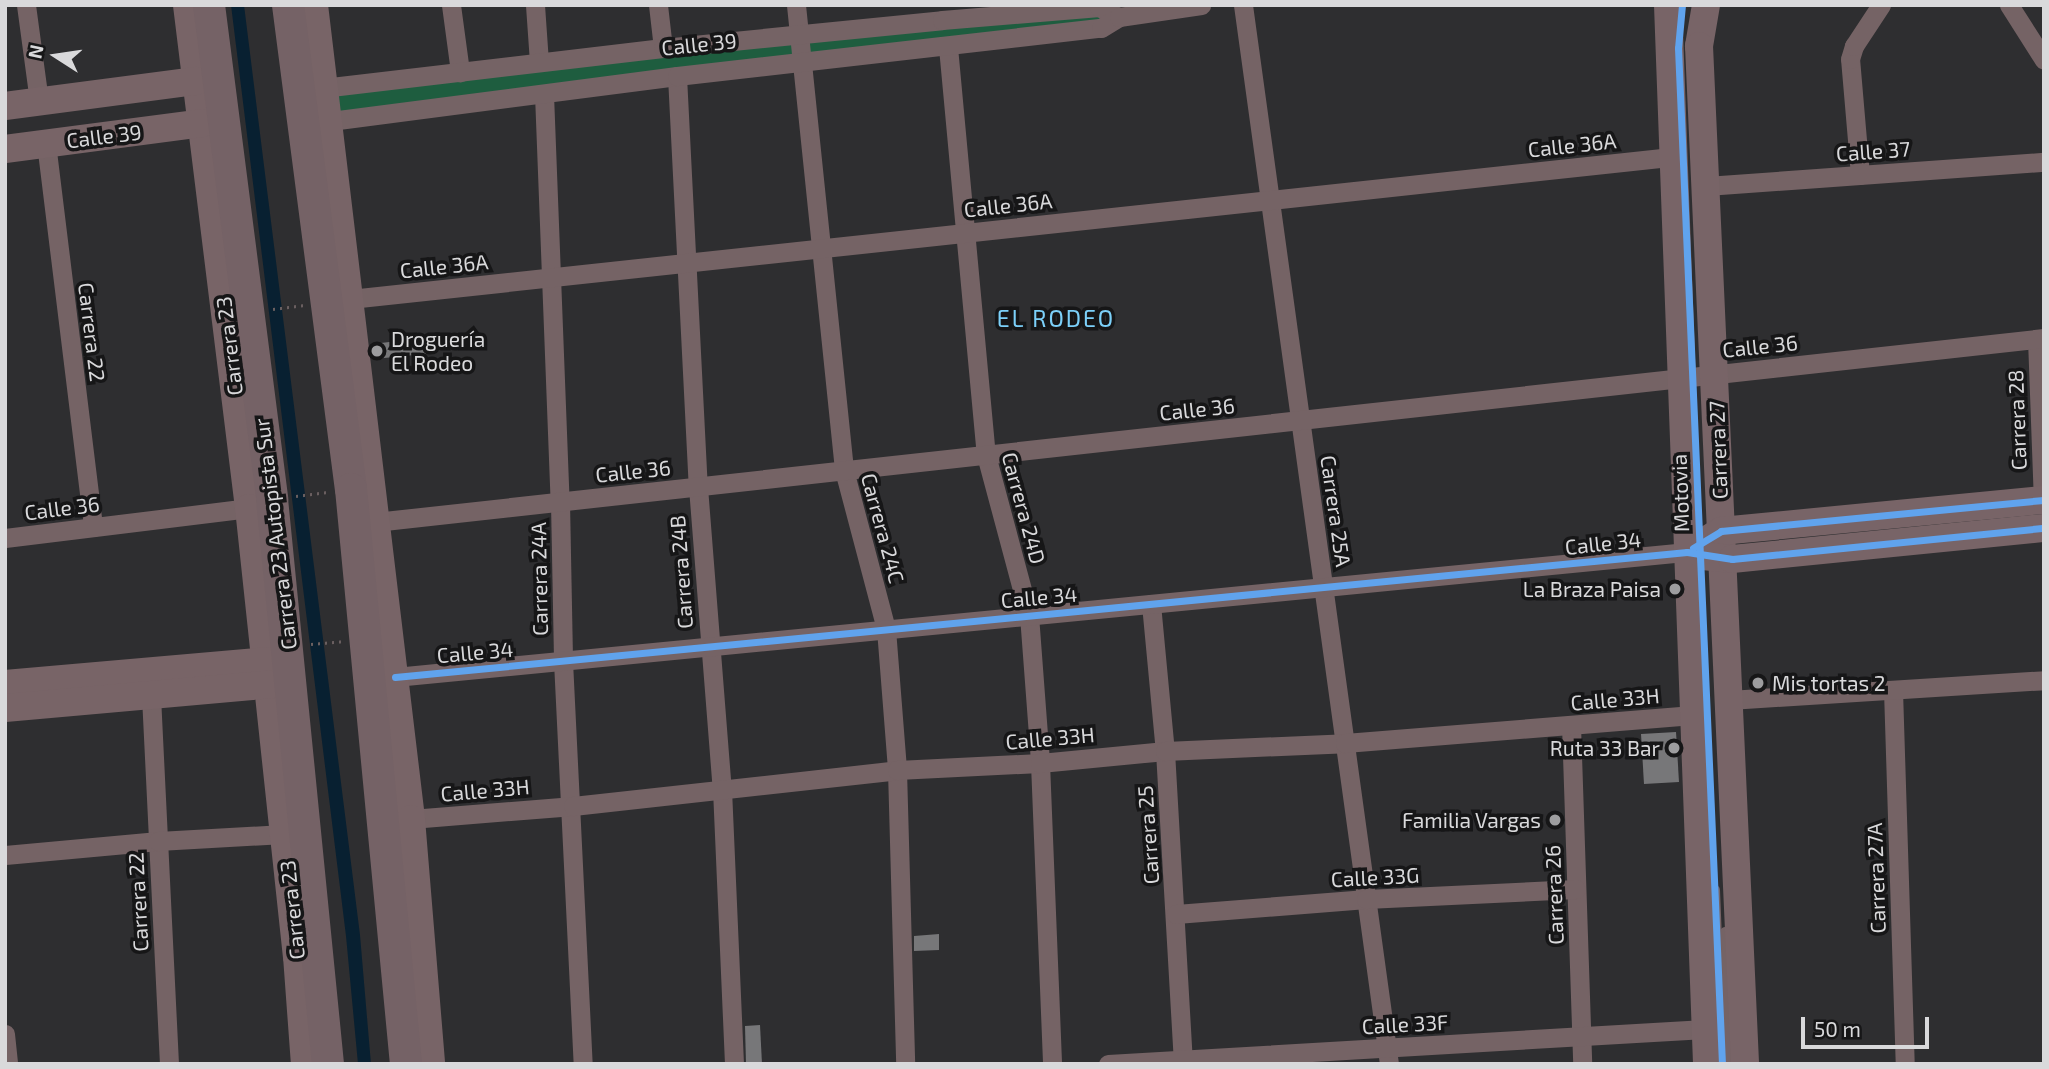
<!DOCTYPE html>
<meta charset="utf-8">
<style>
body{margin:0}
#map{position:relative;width:2049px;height:1069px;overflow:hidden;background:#2e2e30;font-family:"Exo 2",sans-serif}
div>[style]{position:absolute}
.green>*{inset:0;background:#1e5d3f}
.water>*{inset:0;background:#082031}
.building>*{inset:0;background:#777779}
.path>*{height:2.5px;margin-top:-1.25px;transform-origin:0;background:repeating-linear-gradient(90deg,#6a5f60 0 2px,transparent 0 7px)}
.lane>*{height:10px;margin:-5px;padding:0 5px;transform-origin:5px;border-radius:5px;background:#756365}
.street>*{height:19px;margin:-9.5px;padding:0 9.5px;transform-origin:9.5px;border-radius:9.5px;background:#756365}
.secondary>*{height:28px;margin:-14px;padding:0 14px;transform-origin:14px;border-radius:14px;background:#786467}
.primary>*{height:32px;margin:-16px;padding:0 16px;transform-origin:16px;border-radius:16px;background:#756266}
.cycleway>*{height:7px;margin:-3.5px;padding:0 3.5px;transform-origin:3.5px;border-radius:3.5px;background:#60a3ed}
.dots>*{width:19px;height:19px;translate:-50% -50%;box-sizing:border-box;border:4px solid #161617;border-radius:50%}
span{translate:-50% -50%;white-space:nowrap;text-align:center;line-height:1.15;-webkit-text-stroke:7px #161617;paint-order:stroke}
.street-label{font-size:21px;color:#d9d9db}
.poi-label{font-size:21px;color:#d9d9db}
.left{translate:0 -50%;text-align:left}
.right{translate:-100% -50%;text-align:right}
.neighbourhood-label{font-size:23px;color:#7cd0f9;letter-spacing:2px}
.frame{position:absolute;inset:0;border:7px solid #d9d9db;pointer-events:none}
.north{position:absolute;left:21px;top:21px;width:70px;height:70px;-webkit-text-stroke:5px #161617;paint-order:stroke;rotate:282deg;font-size:19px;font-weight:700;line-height:28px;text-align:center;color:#d9d9db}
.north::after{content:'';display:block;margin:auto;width:24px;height:32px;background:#d9d9db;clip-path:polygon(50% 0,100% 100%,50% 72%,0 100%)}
.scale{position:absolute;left:1801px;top:1017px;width:128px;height:32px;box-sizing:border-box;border:4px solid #d9d9db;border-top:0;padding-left:9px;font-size:21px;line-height:24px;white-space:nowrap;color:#d9d9db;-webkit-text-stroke:5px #161617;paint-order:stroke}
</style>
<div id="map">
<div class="green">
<div style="clip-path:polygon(1099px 7px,1101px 28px,328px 121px,325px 87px)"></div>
</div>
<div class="water">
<div style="clip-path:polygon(231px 5px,244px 5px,360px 935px,371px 1064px,358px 1064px,346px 936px)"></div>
</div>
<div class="building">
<div style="clip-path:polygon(433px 337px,435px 353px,374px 359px,372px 344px)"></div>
<div style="clip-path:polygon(1676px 732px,1679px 782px,1644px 784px,1641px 734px)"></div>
<div style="clip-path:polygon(939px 934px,939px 950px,914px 951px,914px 936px)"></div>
<div style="clip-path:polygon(760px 1025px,762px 1064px,746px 1064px,745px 1026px)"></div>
</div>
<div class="path">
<div style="left:273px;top:309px;width:32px;rotate:-7deg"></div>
<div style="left:296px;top:496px;width:32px;rotate:-7deg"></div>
<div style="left:311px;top:644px;width:32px;rotate:-5deg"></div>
</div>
<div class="lane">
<div style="left:1715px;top:890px;width:174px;rotate:87.7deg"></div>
<div style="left:1725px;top:932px;width:132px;rotate:87.4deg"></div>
</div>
<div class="street">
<div style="left:26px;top:5px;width:97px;rotate:82.3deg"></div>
<div style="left:451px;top:5px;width:68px;rotate:82.3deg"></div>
<div style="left:535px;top:5px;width:57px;rotate:86deg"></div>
<div style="left:658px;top:5px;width:43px;rotate:83.4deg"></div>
<div style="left:796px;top:5px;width:467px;rotate:84.1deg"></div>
<div style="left:844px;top:470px;width:164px;rotate:75.2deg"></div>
<div style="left:886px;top:629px;width:141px;rotate:85.5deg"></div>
<div style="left:897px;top:770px;width:294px;rotate:88.4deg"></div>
<div style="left:1243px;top:5px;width:1069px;rotate:82.15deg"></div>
<div style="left:2009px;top:5px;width:65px;rotate:57.5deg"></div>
<div style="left:948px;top:47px;width:410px;rotate:84.7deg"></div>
<div style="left:986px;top:455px;width:166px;rotate:75deg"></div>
<div style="left:1029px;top:615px;width:148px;rotate:85.7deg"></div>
<div style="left:1040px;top:763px;width:301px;rotate:87.7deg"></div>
<div style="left:677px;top:76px;width:412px;rotate:87.1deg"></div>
<div style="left:698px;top:487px;width:303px;rotate:85.5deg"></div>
<div style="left:722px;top:789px;width:275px;rotate:87.5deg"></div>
<div style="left:314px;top:89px;width:351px;rotate:-6.7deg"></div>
<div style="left:663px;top:48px;width:280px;rotate:-5.7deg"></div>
<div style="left:942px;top:20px;width:158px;rotate:-4.7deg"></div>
<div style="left:1099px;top:7px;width:22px;rotate:27deg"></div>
<div style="left:544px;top:94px;width:408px;rotate:87.8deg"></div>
<div style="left:560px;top:502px;width:159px;rotate:88.9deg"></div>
<div style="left:563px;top:661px;width:403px;rotate:87.2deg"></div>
<div style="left:315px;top:123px;width:365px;rotate:-7.4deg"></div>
<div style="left:677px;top:76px;width:427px;rotate:-6.5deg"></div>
<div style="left:1101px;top:28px;width:21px;rotate:-31deg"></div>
<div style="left:1119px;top:17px;width:83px;rotate:-8.3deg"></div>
<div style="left:46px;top:143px;width:387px;rotate:83deg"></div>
<div style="left:1860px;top:175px;width:116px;rotate:-94.9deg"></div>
<div style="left:1850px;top:59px;width:14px;rotate:-73deg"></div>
<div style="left:1854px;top:46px;width:49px;rotate:-56.6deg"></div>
<div style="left:1706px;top:186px;width:339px;rotate:-4.1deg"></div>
<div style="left:350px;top:299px;width:1329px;rotate:-6.14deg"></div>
<div style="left:2037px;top:339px;width:161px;rotate:87.9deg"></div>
<div style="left:366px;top:523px;width:1688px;rotate:-6.29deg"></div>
<div style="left:5px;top:538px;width:246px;rotate:-7deg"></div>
<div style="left:1151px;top:604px;width:148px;rotate:84.6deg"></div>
<div style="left:1165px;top:751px;width:314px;rotate:86.7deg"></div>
<div style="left:395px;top:677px;width:1298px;rotate:-5.53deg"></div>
<div style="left:1893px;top:690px;width:374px;rotate:88.2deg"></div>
<div style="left:151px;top:696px;width:368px;rotate:87.2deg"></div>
<div style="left:1729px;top:700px;width:316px;rotate:-3.6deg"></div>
<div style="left:1571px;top:725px;width:339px;rotate:88.1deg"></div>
<div style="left:411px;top:819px;width:163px;rotate:-4.6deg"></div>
<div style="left:573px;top:806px;width:326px;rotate:-6.3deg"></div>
<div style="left:897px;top:770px;width:143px;rotate:-2.8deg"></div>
<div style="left:1040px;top:763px;width:126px;rotate:-5.5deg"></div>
<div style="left:1165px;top:751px;width:180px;rotate:-2.5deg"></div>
<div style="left:1345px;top:743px;width:349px;rotate:-4.6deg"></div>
<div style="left:5px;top:855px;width:154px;rotate:-5.2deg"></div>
<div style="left:158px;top:841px;width:126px;rotate:-3.2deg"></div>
<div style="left:1176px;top:914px;width:191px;rotate:-4.5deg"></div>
<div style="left:1366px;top:899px;width:210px;rotate:-2.7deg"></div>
<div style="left:5px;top:1034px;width:30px;rotate:84deg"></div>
<div style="left:1108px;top:1064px;width:598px;rotate:-3.36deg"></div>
</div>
<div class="secondary">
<div style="left:187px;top:5px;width:507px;rotate:82.97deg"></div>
<div style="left:249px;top:508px;width:451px;rotate:83.9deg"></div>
<div style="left:297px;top:956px;width:108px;rotate:85.8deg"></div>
<div style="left:314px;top:5px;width:820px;rotate:83.2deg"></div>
<div style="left:411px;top:819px;width:246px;rotate:85.3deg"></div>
<div style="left:1668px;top:5px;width:1060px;rotate:87.89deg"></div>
<div style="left:1706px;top:5px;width:42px;rotate:99.7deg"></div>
<div style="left:1699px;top:46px;width:1019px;rotate:87.41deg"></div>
<div style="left:5px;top:106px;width:193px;rotate:-7.5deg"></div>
<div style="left:5px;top:149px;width:199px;rotate:-7.5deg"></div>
<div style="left:1705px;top:541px;width:19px;rotate:-32deg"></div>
<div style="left:1721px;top:531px;width:324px;rotate:-5.5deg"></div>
<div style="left:1703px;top:556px;width:29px;rotate:6deg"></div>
<div style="left:1732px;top:559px;width:314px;rotate:-5.7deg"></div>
<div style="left:5px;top:684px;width:262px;rotate:-5deg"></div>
<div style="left:5px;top:708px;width:281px;rotate:-5.1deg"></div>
</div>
<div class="primary">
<div style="left:209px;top:5px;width:498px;rotate:82.7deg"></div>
<div style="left:272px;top:499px;width:568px;rotate:84.34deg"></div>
<div style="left:288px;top:5px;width:488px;rotate:82.6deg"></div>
<div style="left:351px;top:489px;width:578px;rotate:84.54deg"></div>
</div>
<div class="cycleway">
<div style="left:1682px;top:5px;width:43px;rotate:95.3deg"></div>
<div style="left:1678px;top:48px;width:1017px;rotate:87.52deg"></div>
<div style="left:1693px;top:548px;width:33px;rotate:-31deg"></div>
<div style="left:1721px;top:531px;width:324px;rotate:-5.5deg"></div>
<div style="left:395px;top:677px;width:1298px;rotate:-5.53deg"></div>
<div style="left:1687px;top:552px;width:46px;rotate:8.8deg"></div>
<div style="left:1732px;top:559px;width:314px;rotate:-5.7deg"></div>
</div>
<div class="dots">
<div style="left:377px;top:351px;background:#9d9d9f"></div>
<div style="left:1675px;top:589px;background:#9d9d9f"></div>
<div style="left:1758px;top:683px;background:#9d9d9f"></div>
<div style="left:1674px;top:748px;background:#9d9d9f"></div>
<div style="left:1555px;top:820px;background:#9d9d9f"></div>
</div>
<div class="street-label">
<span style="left:699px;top:44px;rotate:-6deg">Calle 39</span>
<span style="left:104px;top:136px;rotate:-7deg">Calle 39</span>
<span style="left:1572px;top:145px;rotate:-6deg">Calle 36A</span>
<span style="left:1873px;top:151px;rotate:-4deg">Calle 37</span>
<span style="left:1008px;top:205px;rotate:-6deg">Calle 36A</span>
<span style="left:444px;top:266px;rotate:-6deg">Calle 36A</span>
<span style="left:92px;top:332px;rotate:83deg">Carrera 22</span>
<span style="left:229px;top:346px;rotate:-97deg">Carrera 23</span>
<span style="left:1760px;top:346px;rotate:-6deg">Calle 36</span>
<span style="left:1197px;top:409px;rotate:-6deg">Calle 36</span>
<span style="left:2017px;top:420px;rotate:-92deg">Carrera 28</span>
<span style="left:1718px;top:450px;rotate:-92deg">Carrera 27</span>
<span style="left:633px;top:471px;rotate:-6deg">Calle 36</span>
<span style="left:1680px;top:493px;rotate:-92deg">Motovia</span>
<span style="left:62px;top:508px;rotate:-7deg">Calle 36</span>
<span style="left:1024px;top:508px;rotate:75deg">Carrera 24D</span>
<span style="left:1336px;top:511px;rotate:82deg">Carrera 25A</span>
<span style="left:883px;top:528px;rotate:75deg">Carrera 24C</span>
<span style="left:275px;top:534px;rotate:-97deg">Carrera 23 Autopista Sur</span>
<span style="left:1603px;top:543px;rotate:-6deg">Calle 34</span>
<span style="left:681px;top:572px;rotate:-94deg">Carrera 24B</span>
<span style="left:539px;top:579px;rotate:-91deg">Carrera 24A</span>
<span style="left:1039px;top:597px;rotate:-5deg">Calle 34</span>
<span style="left:475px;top:652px;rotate:-5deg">Calle 34</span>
<span style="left:1615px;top:699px;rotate:-5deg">Calle 33H</span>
<span style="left:1050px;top:738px;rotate:-5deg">Calle 33H</span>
<span style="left:485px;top:790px;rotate:-5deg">Calle 33H</span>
<span style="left:1148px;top:835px;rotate:-94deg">Carrera 25</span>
<span style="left:1375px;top:877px;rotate:-3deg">Calle 33G</span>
<span style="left:1876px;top:878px;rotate:-92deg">Carrera 27A</span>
<span style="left:1554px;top:895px;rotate:-92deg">Carrera 26</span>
<span style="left:138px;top:902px;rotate:-93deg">Carrera 22</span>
<span style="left:292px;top:910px;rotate:-96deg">Carrera 23</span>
<span style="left:1405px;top:1024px;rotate:-3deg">Calle 33F</span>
</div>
<div class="poi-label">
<span class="left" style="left:391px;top:351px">Droguería<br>El Rodeo</span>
<span class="right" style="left:1661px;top:589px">La Braza Paisa</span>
<span class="left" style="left:1772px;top:683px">Mis tortas 2</span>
<span class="right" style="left:1660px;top:748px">Ruta 33 Bar</span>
<span class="right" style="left:1541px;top:820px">Familia Vargas</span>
</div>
<div class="neighbourhood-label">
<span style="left:1056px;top:318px">EL RODEO</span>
</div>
<div class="frame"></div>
<div class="north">N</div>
<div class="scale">50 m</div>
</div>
